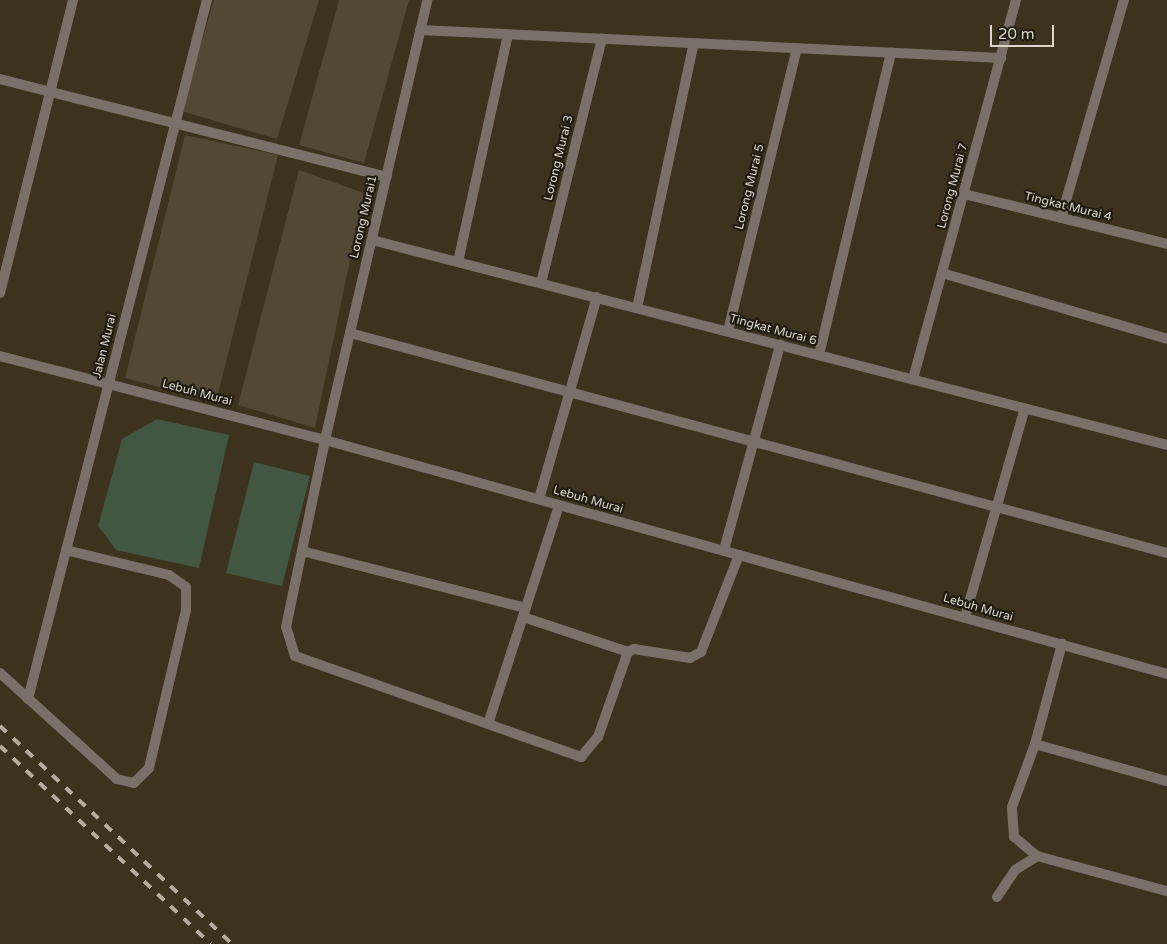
<!DOCTYPE html>
<style>
body{margin:0}
#map{position:relative;width:1167px;height:944px;overflow:hidden;background:#3d321e;font-family:"Varela Round",sans-serif}
div>[style]{position:absolute}
.green>*{inset:0;background:#415741}
.building>*{inset:0;background:#534833}
.lane>*{height:10px;margin:-5px;padding:0 5px;transform-origin:5px;border-radius:5px;background:#797069}
.street>*{height:10px;margin:-5px;padding:0 5px;transform-origin:5px;border-radius:5px;background:#797069}
.rail>*{height:4px;margin-top:-2px;transform-origin:0;background:repeating-linear-gradient(90deg,#b5ad9f 0 9px,transparent 0 18px)}
span{translate:-50% -50%;white-space:nowrap;text-align:center;line-height:1.15;-webkit-text-stroke:4.5px #201b12;paint-order:stroke}
.street-label{font-size:12px;color:#dcd5c9}
.scale{position:absolute;left:990px;top:25px;width:64px;height:22px;box-sizing:border-box;border:2px solid #dcd5c9;border-top:0;padding-left:6px;font-size:15px;line-height:18px;white-space:nowrap;color:#dcd5c9;-webkit-text-stroke:4px #201b12;paint-order:stroke}
</style>
<div id="map">
<div class="green">
<div style="clip-path:polygon(157px 419px,229px 435px,199px 568px,116px 550px,98px 526px,122px 439px)"></div>
<div style="clip-path:polygon(254px 462px,310px 476px,282px 586px,226px 573px)"></div>
</div>
<div class="building">
<div style="clip-path:polygon(214px 0,319px 0,277px 139px,181px 111px)"></div>
<div style="clip-path:polygon(339px 0,409px 0,364px 163px,299px 145px)"></div>
<div style="clip-path:polygon(185px 135px,278px 155px,216px 402px,125px 378px)"></div>
<div style="clip-path:polygon(299px 170px,364px 193px,315px 428px,238px 405px)"></div>
</div>
<div class="lane">
<div style="left:0;top:79px;width:399px;rotate:14.2deg"></div>
<div style="left:1061px;top:218px;width:227px;rotate:-73.9deg"></div>
<div style="left:458px;top:262px;width:232px;rotate:-77.6deg"></div>
<div style="left:942px;top:273px;width:234px;rotate:16.3deg"></div>
<div style="left:0;top:293px;width:302px;rotate:-76deg"></div>
<div style="left:637px;top:308px;width:271px;rotate:-77.9deg"></div>
<div style="left:350px;top:333px;width:846px;rotate:15.07deg"></div>
<div style="left:819px;top:355px;width:311px;rotate:-76.6deg"></div>
<div style="left:539px;top:499px;width:210px;rotate:-74deg"></div>
<div style="left:724px;top:550px;width:213px;rotate:-74.7deg"></div>
<div style="left:302px;top:551px;width:231px;rotate:14.3deg"></div>
<div style="left:523px;top:617px;width:111px;rotate:18.4deg"></div>
<div style="left:965px;top:617px;width:217px;rotate:-74deg"></div>
<div style="left:295px;top:656px;width:30px;rotate:-107deg"></div>
<div style="left:286px;top:627px;width:191px;rotate:-78.2deg"></div>
<div style="left:0;top:673px;width:158px;rotate:42.2deg"></div>
<div style="left:117px;top:779px;width:17px;rotate:13deg"></div>
<div style="left:134px;top:783px;width:21px;rotate:-45deg"></div>
<div style="left:149px;top:768px;width:162px;rotate:-76.8deg"></div>
<div style="left:186px;top:610px;width:23px;rotate:-90deg"></div>
<div style="left:186px;top:587px;width:21px;rotate:-145deg"></div>
<div style="left:169px;top:575px;width:106px;rotate:-166.4deg"></div>
<div style="left:488px;top:724px;width:99px;rotate:19.5deg"></div>
<div style="left:581px;top:757px;width:26px;rotate:-50deg"></div>
<div style="left:598px;top:737px;width:90px;rotate:-70.6deg"></div>
<div style="left:628px;top:652px;width:7px;rotate:-27deg"></div>
<div style="left:634px;top:649px;width:57px;rotate:9.1deg"></div>
<div style="left:690px;top:658px;width:13px;rotate:-29deg"></div>
<div style="left:701px;top:652px;width:104px;rotate:-68.6deg"></div>
<div style="left:1035px;top:744px;width:137px;rotate:15.7deg"></div>
</div>
<div class="street">
<div style="left:420px;top:30px;width:582px;rotate:2.76deg"></div>
<div style="left:964px;top:194px;width:209px;rotate:13.8deg"></div>
<div style="left:372px;top:240px;width:821px;rotate:14.46deg"></div>
<div style="left:541px;top:283px;width:252px;rotate:-76deg"></div>
<div style="left:728px;top:331px;width:291px;rotate:-76.3deg"></div>
<div style="left:0;top:356px;width:336px;rotate:14.5deg"></div>
<div style="left:325px;top:440px;width:874px;rotate:15.53deg"></div>
<div style="left:913px;top:379px;width:393px;rotate:-74.8deg"></div>
<div style="left:325px;top:440px;width:452px;rotate:-76.9deg"></div>
<div style="left:295px;top:656px;width:205px;rotate:19.4deg"></div>
<div style="left:488px;top:724px;width:230px;rotate:-72deg"></div>
<div style="left:28px;top:699px;width:722px;rotate:-75.64deg"></div>
<div style="left:1037px;top:856px;width:30px;rotate:-140deg"></div>
<div style="left:1014px;top:837px;width:30px;rotate:-94deg"></div>
<div style="left:1012px;top:807px;width:67px;rotate:-69.9deg"></div>
<div style="left:1035px;top:744px;width:104px;rotate:-74.9deg"></div>
<div style="left:997px;top:897px;width:32px;rotate:-56deg"></div>
<div style="left:1015px;top:870px;width:26px;rotate:-32deg"></div>
<div style="left:1037px;top:856px;width:135px;rotate:15.1deg"></div>
</div>
<div class="rail">
<div style="left:0;top:726px;width:318px;rotate:43.2deg"></div>
<div style="left:0;top:746px;width:289px;rotate:43.2deg"></div>
</div>
<div class="street-label">
<span style="left:559px;top:158px;rotate:-76deg">Lorong Murai 3</span>
<span style="left:953px;top:186px;rotate:-75deg">Lorong Murai 7</span>
<span style="left:750px;top:187px;rotate:-76deg">Lorong Murai 5</span>
<span style="left:1068px;top:207px;rotate:14deg">Tingkat Murai 4</span>
<span style="left:364px;top:217px;rotate:-77deg">Lorong Murai1</span>
<span style="left:773px;top:330px;rotate:15deg">Tingkat Murai 6</span>
<span style="left:105px;top:346px;rotate:-76deg">Jalan Murai</span>
<span style="left:197px;top:393px;rotate:15deg">Lebuh Murai</span>
<span style="left:588px;top:500px;rotate:16deg">Lebuh Murai</span>
<span style="left:978px;top:608px;rotate:16deg">Lebuh Murai</span>
</div>
<div class="scale">20 m</div>
</div>
